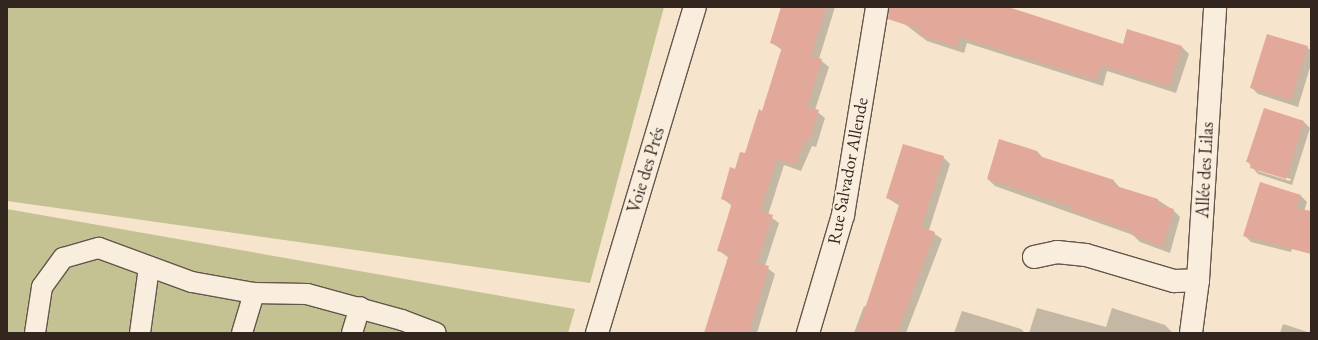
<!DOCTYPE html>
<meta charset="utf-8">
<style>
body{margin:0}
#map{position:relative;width:1318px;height:340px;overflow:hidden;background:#f6e5cc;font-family:"EB Garamond",serif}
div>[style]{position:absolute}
.green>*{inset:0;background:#c4c292}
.shadow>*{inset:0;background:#0003}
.building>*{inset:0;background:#e2a89a}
.roads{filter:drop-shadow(1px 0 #64564a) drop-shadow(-1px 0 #64564a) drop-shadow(0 1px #64564a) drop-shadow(0 -1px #64564a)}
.lane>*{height:20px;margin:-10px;padding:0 10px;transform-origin:10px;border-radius:10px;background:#f9eede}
.street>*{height:22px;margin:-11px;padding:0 11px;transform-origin:11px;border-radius:11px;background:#f9eede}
span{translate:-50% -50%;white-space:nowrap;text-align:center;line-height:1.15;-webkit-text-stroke:4px #f9eede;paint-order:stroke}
.street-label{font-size:18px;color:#33261f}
.frame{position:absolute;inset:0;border:8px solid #33261f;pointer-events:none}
</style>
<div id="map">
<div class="green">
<div style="clip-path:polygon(7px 7px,664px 7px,590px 283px,7px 201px)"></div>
<div style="clip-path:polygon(7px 209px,575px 309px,568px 333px,7px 333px)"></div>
</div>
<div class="shadow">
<div style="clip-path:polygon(782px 7px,835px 7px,819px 59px,829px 67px,815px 110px,825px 118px,816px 147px,812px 146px,801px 171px,784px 165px,768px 215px,779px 223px,765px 266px,775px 274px,757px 333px,705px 333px,729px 258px,718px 250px,732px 206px,722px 198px,746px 154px,763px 112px,782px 50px,772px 43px)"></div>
<div style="clip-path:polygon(911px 7px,1003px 7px,1123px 45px,1182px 47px,1189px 54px,1176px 93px,1107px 71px,1103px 86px,967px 43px,964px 53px,927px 41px,906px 25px)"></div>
<div style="clip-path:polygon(1307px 47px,1311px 51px,1311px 64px,1298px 107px,1258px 94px,1251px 87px)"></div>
<div style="clip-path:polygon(evenodd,1304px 122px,1310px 128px,1292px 185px,1258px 174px,1248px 162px,1304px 122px,1258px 169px,1291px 179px,1290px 181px,1258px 171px,1258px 169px)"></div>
<div style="clip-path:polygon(1037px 151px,1044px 159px,1114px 181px,1120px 188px,1158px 200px,1173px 210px,1180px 217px,1170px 253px,1140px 242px,1133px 235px,995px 186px,988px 179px)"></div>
<div style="clip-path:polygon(943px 157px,950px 164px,929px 230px,942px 239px,906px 333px,854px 333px,864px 306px,867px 307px,900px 206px,887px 198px)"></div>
<div style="clip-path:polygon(1300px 195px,1307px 202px,1291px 252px,1251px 242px,1244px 235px)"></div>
<div style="clip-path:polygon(1037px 308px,1106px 327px,1112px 308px,1165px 325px,1172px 332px,1029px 333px)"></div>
<div style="clip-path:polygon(962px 311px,1021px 329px,1025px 333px,954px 333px)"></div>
<div style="clip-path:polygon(1283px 324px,1311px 333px,1280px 333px)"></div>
</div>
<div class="building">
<div style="clip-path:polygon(781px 7px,826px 7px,811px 56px,822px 59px,807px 107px,819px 110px,809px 141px,805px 140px,795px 165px,777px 159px,760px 211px,773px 215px,757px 263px,769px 266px,749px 333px,704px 333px,729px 254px,717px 251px,732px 203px,721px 199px,730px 167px,735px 169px,740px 152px,745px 153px,759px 109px,762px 111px,782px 47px,770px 43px)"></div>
<div style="clip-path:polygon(889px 7px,1008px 7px,1123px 44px,1127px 29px,1182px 46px,1169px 87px,1101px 65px,1096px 80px,960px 37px,957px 47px,919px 35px,921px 30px,888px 19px)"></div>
<div style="clip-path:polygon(1267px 34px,1308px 46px,1291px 100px,1250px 88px)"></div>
<div style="clip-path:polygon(1264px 108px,1304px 121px,1286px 179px,1250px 168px,1251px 163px,1246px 162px)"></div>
<div style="clip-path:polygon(999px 139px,1037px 151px,1036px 155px,1114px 180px,1113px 185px,1158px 199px,1157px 204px,1174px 209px,1163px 247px,1132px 235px,1133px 231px,1071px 211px,1073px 207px,987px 179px)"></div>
<div style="clip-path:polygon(903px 144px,944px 156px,921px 227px,935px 232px,897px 333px,857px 333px,900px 202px,886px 198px)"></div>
<div style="clip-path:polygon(1260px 182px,1301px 195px,1296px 208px,1311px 211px,1311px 254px,1243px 236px)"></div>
</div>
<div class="roads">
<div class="lane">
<div style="left:35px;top:333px;width:47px;rotate:-81.3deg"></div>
<div style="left:42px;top:287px;width:36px;rotate:-54deg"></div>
<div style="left:63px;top:258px;width:37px;rotate:-16deg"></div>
<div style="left:99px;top:248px;width:99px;rotate:20.1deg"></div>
<div style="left:192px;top:282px;width:63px;rotate:10.1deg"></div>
<div style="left:254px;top:293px;width:53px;rotate:1.1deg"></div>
<div style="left:307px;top:294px;width:98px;rotate:15.3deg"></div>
<div style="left:402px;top:320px;width:36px;rotate:21deg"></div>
<div style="left:140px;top:333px;width:67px;rotate:-82.2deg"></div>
<div style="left:242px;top:333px;width:42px;rotate:-73.3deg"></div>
<div style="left:352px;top:333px;width:27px;rotate:-73deg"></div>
</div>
<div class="street">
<div style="left:1034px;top:257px;width:24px;rotate:-12deg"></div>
<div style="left:1057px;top:252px;width:29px;rotate:6deg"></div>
<div style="left:1086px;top:255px;width:92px;rotate:16.5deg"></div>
<div style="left:1174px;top:281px;width:24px;rotate:-2deg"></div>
<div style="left:597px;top:333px;width:340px;rotate:-73.3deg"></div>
<div style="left:808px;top:333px;width:123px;rotate:-73.5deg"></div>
<div style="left:843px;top:215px;width:211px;rotate:-80.7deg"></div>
<div style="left:1191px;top:333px;width:53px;rotate:-82.5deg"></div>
<div style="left:1198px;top:280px;width:274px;rotate:-86.4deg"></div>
</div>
</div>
<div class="street-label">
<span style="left:646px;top:170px;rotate:-73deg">Voie des Prés</span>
<span style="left:1205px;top:170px;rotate:-87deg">Allée des Lilas</span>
<span style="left:848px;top:171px;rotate:-79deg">Rue Salvador Allende</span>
</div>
<div class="frame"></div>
</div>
